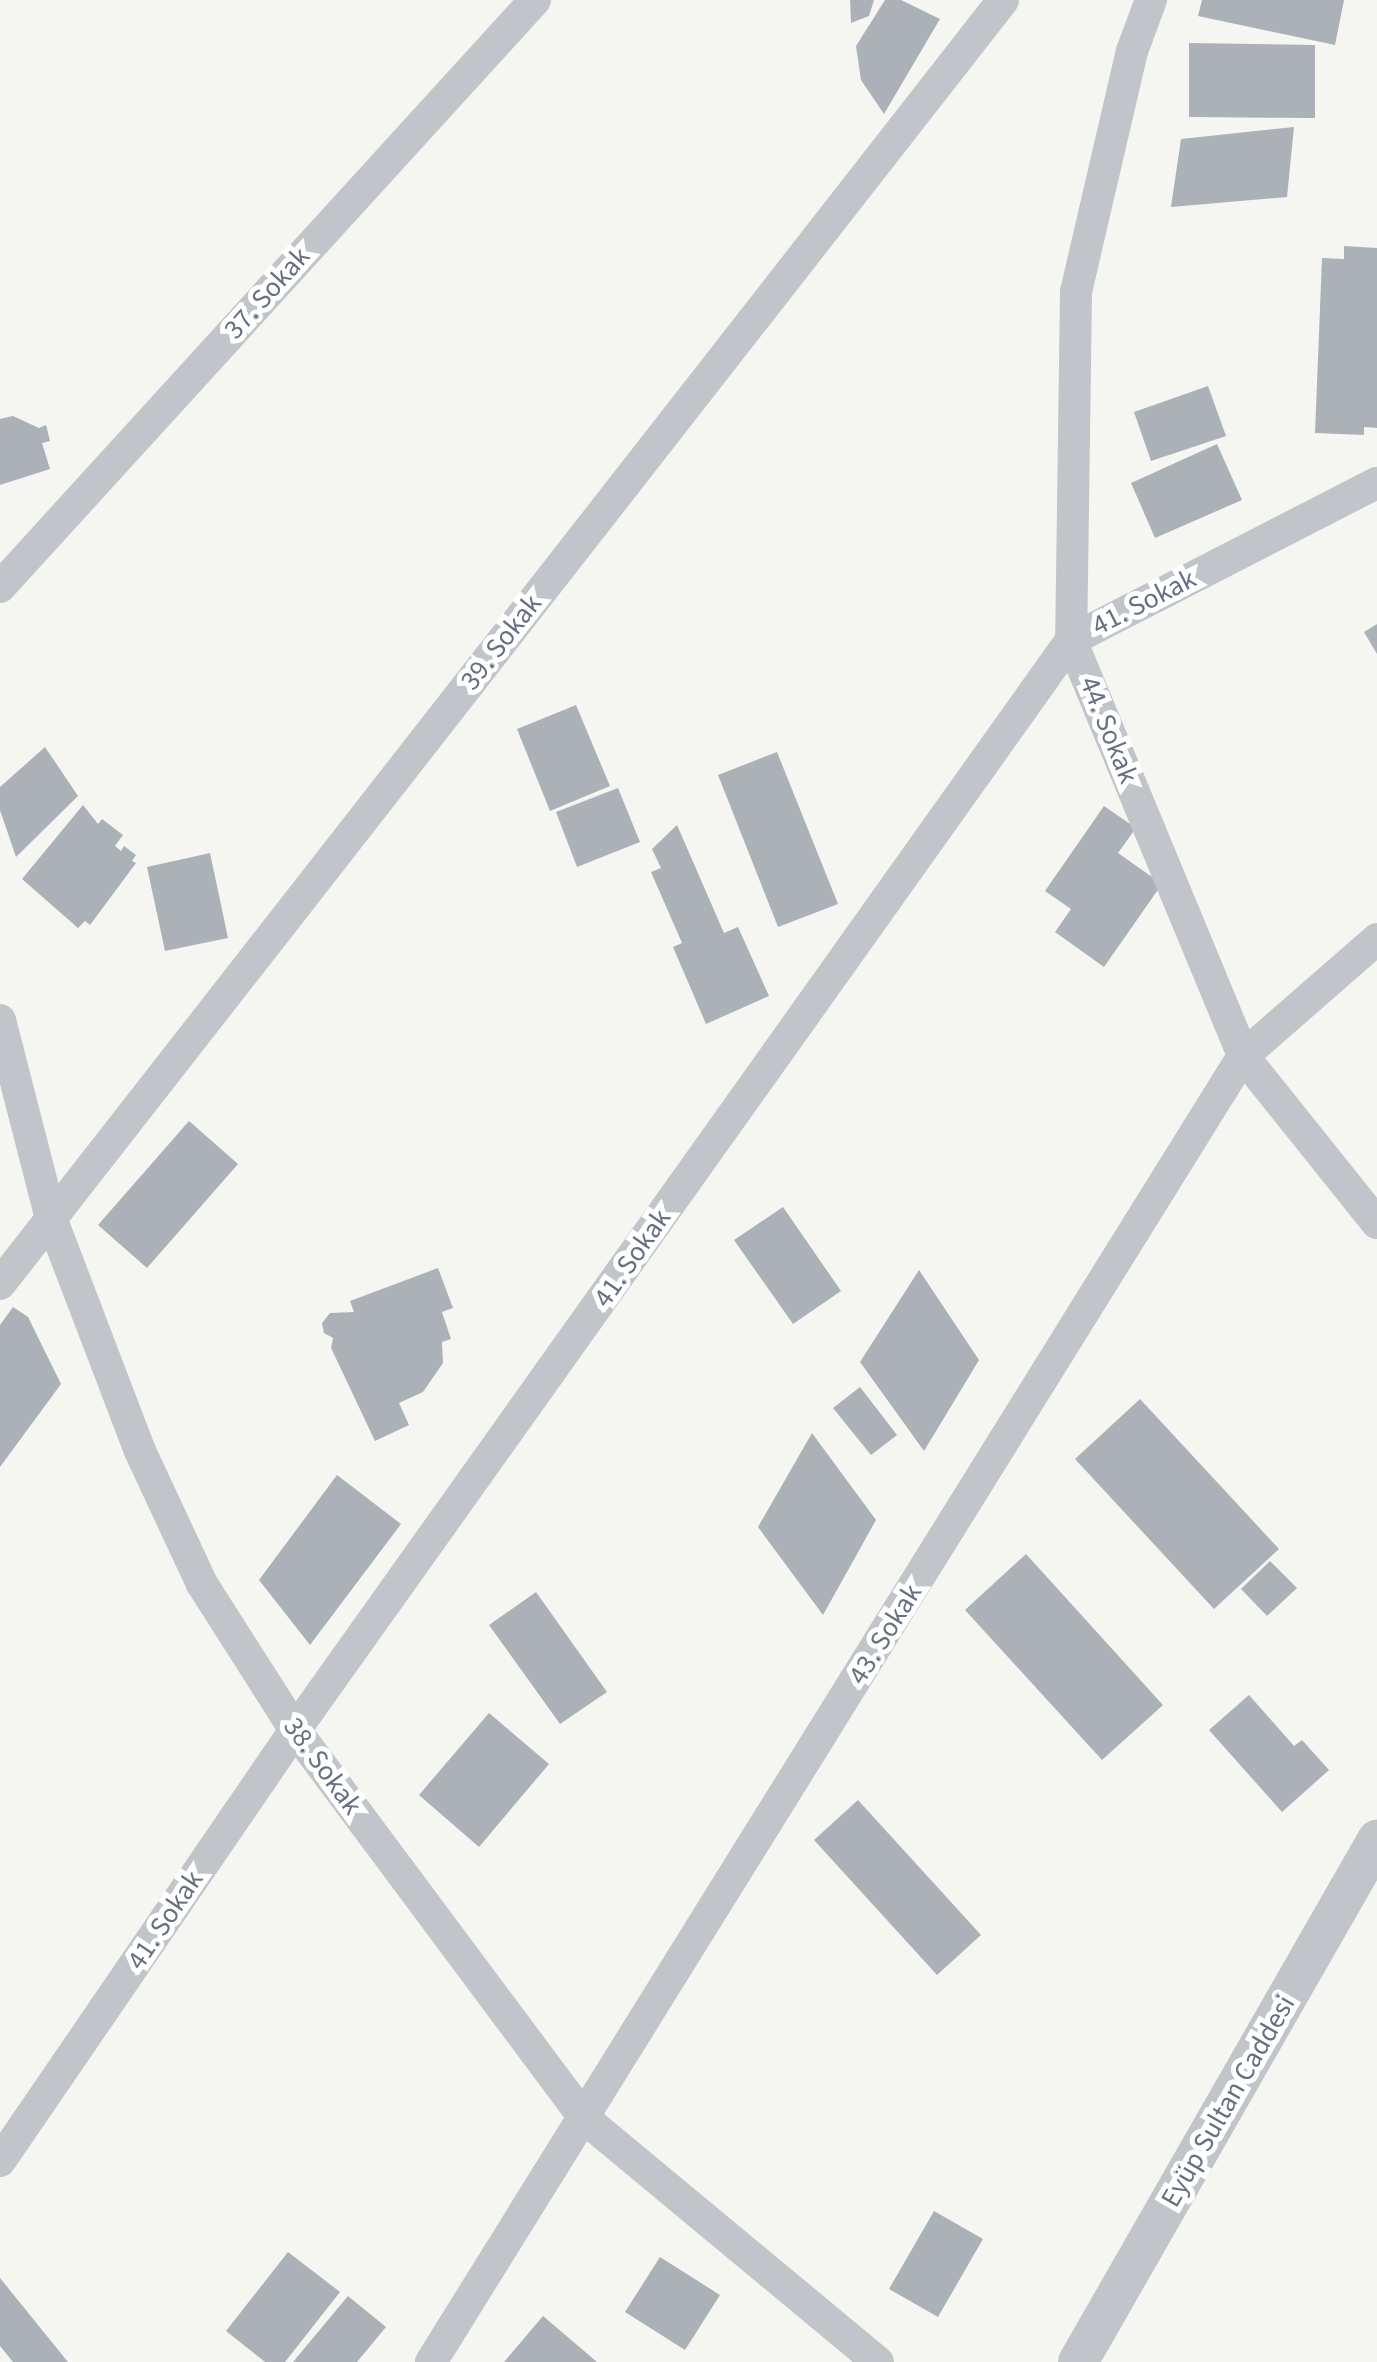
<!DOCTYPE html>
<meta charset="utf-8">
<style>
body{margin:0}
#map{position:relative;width:1377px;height:2362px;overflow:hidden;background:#f5f6f2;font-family:"Source Sans 3",sans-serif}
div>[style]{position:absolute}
.building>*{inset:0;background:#acb1b8}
.minor>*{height:32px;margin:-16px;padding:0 16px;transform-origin:16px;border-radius:16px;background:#c1c4c8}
.tertiary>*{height:40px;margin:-20px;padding:0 20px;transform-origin:20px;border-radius:20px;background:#c1c4c8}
span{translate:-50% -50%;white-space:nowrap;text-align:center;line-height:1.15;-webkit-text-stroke:10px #fff;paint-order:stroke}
.street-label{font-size:28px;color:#667082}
</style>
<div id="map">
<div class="building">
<div style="clip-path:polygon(850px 0,874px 0,869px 16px,851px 23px)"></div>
<div style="clip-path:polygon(885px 0,901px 0,940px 19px,884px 114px,861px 80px,856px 46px)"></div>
<div style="clip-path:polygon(1202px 0,1344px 0,1335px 45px,1198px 16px)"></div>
<div style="clip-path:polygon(1189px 43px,1315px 45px,1315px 118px,1189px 117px)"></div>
<div style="clip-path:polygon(1294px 127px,1287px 197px,1171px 207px,1181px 139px)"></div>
<div style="clip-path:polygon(1344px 246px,1377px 248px,1377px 428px,1364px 427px,1364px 435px,1315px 433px,1322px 258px,1344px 259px)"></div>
<div style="clip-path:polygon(1208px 386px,1226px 436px,1151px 461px,1134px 412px)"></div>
<div style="clip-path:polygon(13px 416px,39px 428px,46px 425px,50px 441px,42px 443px,50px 469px,0 485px,0 419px)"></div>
<div style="clip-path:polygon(1217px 444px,1242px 500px,1155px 538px,1131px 483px)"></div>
<div style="clip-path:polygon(1377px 624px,1377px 654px,1364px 632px)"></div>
<div style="clip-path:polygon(576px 705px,610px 786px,550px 811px,517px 729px)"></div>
<div style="clip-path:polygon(45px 747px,78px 796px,16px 857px,0 810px,0 787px)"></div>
<div style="clip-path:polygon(777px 752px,838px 904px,778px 927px,718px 775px)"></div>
<div style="clip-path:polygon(618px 788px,640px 842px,577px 867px,556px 812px)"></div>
<div style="clip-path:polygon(83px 805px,98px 824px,102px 819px,123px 835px,115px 846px,121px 851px,124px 846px,136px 855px,132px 861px,136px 863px,90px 925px,85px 921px,78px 928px,22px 879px)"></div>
<div style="clip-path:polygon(1104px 806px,1136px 828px,1118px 853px,1162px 884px,1104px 967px,1055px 932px,1071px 909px,1045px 891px)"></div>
<div style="clip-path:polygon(677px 825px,724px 933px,738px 927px,769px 996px,706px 1024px,673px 947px,682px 943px,651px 872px,661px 868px,652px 849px)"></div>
<div style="clip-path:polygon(210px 853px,228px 938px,165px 951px,147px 867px)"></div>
<div style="clip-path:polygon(189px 1121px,238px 1164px,147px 1268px,98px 1225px)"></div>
<div style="clip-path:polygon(783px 1207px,841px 1291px,793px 1324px,734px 1240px)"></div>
<div style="clip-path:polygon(438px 1268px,453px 1308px,442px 1312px,451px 1339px,442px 1342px,443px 1363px,423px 1392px,399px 1403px,409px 1425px,375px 1441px,331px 1348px,333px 1338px,324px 1333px,322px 1323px,330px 1313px,354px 1312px,350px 1301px)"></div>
<div style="clip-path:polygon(919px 1270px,979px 1360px,924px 1451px,860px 1362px)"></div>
<div style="clip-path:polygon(13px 1307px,28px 1317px,61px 1384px,0 1467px,0 1325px)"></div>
<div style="clip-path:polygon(860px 1387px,897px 1435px,871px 1455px,833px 1408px)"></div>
<div style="clip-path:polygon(1140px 1399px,1279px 1549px,1214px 1609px,1075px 1459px)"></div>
<div style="clip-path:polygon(812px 1433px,876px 1520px,823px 1615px,758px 1527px)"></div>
<div style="clip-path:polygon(337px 1475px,401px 1524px,310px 1645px,259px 1580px)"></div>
<div style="clip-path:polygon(1026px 1554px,1163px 1705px,1102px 1760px,965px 1610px)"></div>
<div style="clip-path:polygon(1270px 1561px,1297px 1588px,1267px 1616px,1241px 1589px)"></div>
<div style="clip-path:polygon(536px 1592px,607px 1692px,560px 1724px,489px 1625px)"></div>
<div style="clip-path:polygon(1249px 1695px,1294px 1746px,1302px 1740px,1329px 1770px,1282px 1812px,1209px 1730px)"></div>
<div style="clip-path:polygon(489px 1713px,549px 1764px,479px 1847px,419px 1795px)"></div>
<div style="clip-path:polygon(858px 1800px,981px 1935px,937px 1975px,814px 1840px)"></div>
<div style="clip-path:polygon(934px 2211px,983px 2239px,938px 2317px,889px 2289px)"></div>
<div style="clip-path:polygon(288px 2252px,340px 2292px,285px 2362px,265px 2362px,226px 2331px)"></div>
<div style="clip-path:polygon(660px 2257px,720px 2295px,685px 2350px,625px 2312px)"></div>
<div style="clip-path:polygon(0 2278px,68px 2362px,13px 2362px,0 2346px)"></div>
<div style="clip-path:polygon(348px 2296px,386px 2327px,357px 2362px,293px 2362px)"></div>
<div style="clip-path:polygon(543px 2316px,597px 2362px,504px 2362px)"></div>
</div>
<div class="minor">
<div style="left:1151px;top:0;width:54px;rotate:110.4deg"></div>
<div style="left:1132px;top:51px;width:247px;rotate:103.1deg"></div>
<div style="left:1076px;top:292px;width:348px;rotate:90.8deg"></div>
<div style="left:1071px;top:640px;width:450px;rotate:67.5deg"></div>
<div style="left:1243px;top:1056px;width:214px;rotate:51.3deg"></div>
<div style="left:0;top:587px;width:794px;rotate:-47.65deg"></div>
<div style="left:0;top:1020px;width:204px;rotate:75.6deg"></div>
<div style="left:51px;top:1218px;width:249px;rotate:69.1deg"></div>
<div style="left:140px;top:1451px;width:147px;rotate:65deg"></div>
<div style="left:202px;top:1584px;width:173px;rotate:57.5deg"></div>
<div style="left:295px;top:1730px;width:484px;rotate:53.3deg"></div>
<div style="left:584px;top:2118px;width:382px;rotate:39.7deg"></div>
<div style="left:0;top:1284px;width:1629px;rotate:-52deg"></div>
<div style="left:0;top:2161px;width:522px;rotate:-55.61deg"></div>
<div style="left:295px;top:1730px;width:1338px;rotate:-54.55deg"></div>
<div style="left:1071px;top:640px;width:344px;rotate:-27.2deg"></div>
<div style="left:431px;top:2362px;width:1538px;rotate:-58.13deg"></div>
<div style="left:1243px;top:1056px;width:178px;rotate:-41.1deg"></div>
</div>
<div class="tertiary">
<div style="left:1078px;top:2362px;width:602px;rotate:-60.2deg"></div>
</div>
<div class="street-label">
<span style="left:267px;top:293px;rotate:-48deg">37. Sokak</span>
<span style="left:1144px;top:602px;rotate:-27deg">41. Sokak</span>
<span style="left:501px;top:642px;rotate:-52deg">39. Sokak</span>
<span style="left:1109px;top:730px;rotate:68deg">44. Sokak</span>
<span style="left:632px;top:1258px;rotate:-55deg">41. Sokak</span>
<span style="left:885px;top:1634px;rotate:-58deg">43. Sokak</span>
<span style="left:323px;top:1766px;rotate:54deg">38. Sokak</span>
<span style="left:165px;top:1920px;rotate:-56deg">41. Sokak</span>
<span style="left:1228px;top:2101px;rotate:-60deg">Eyüp Sultan Caddesi</span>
</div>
</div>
